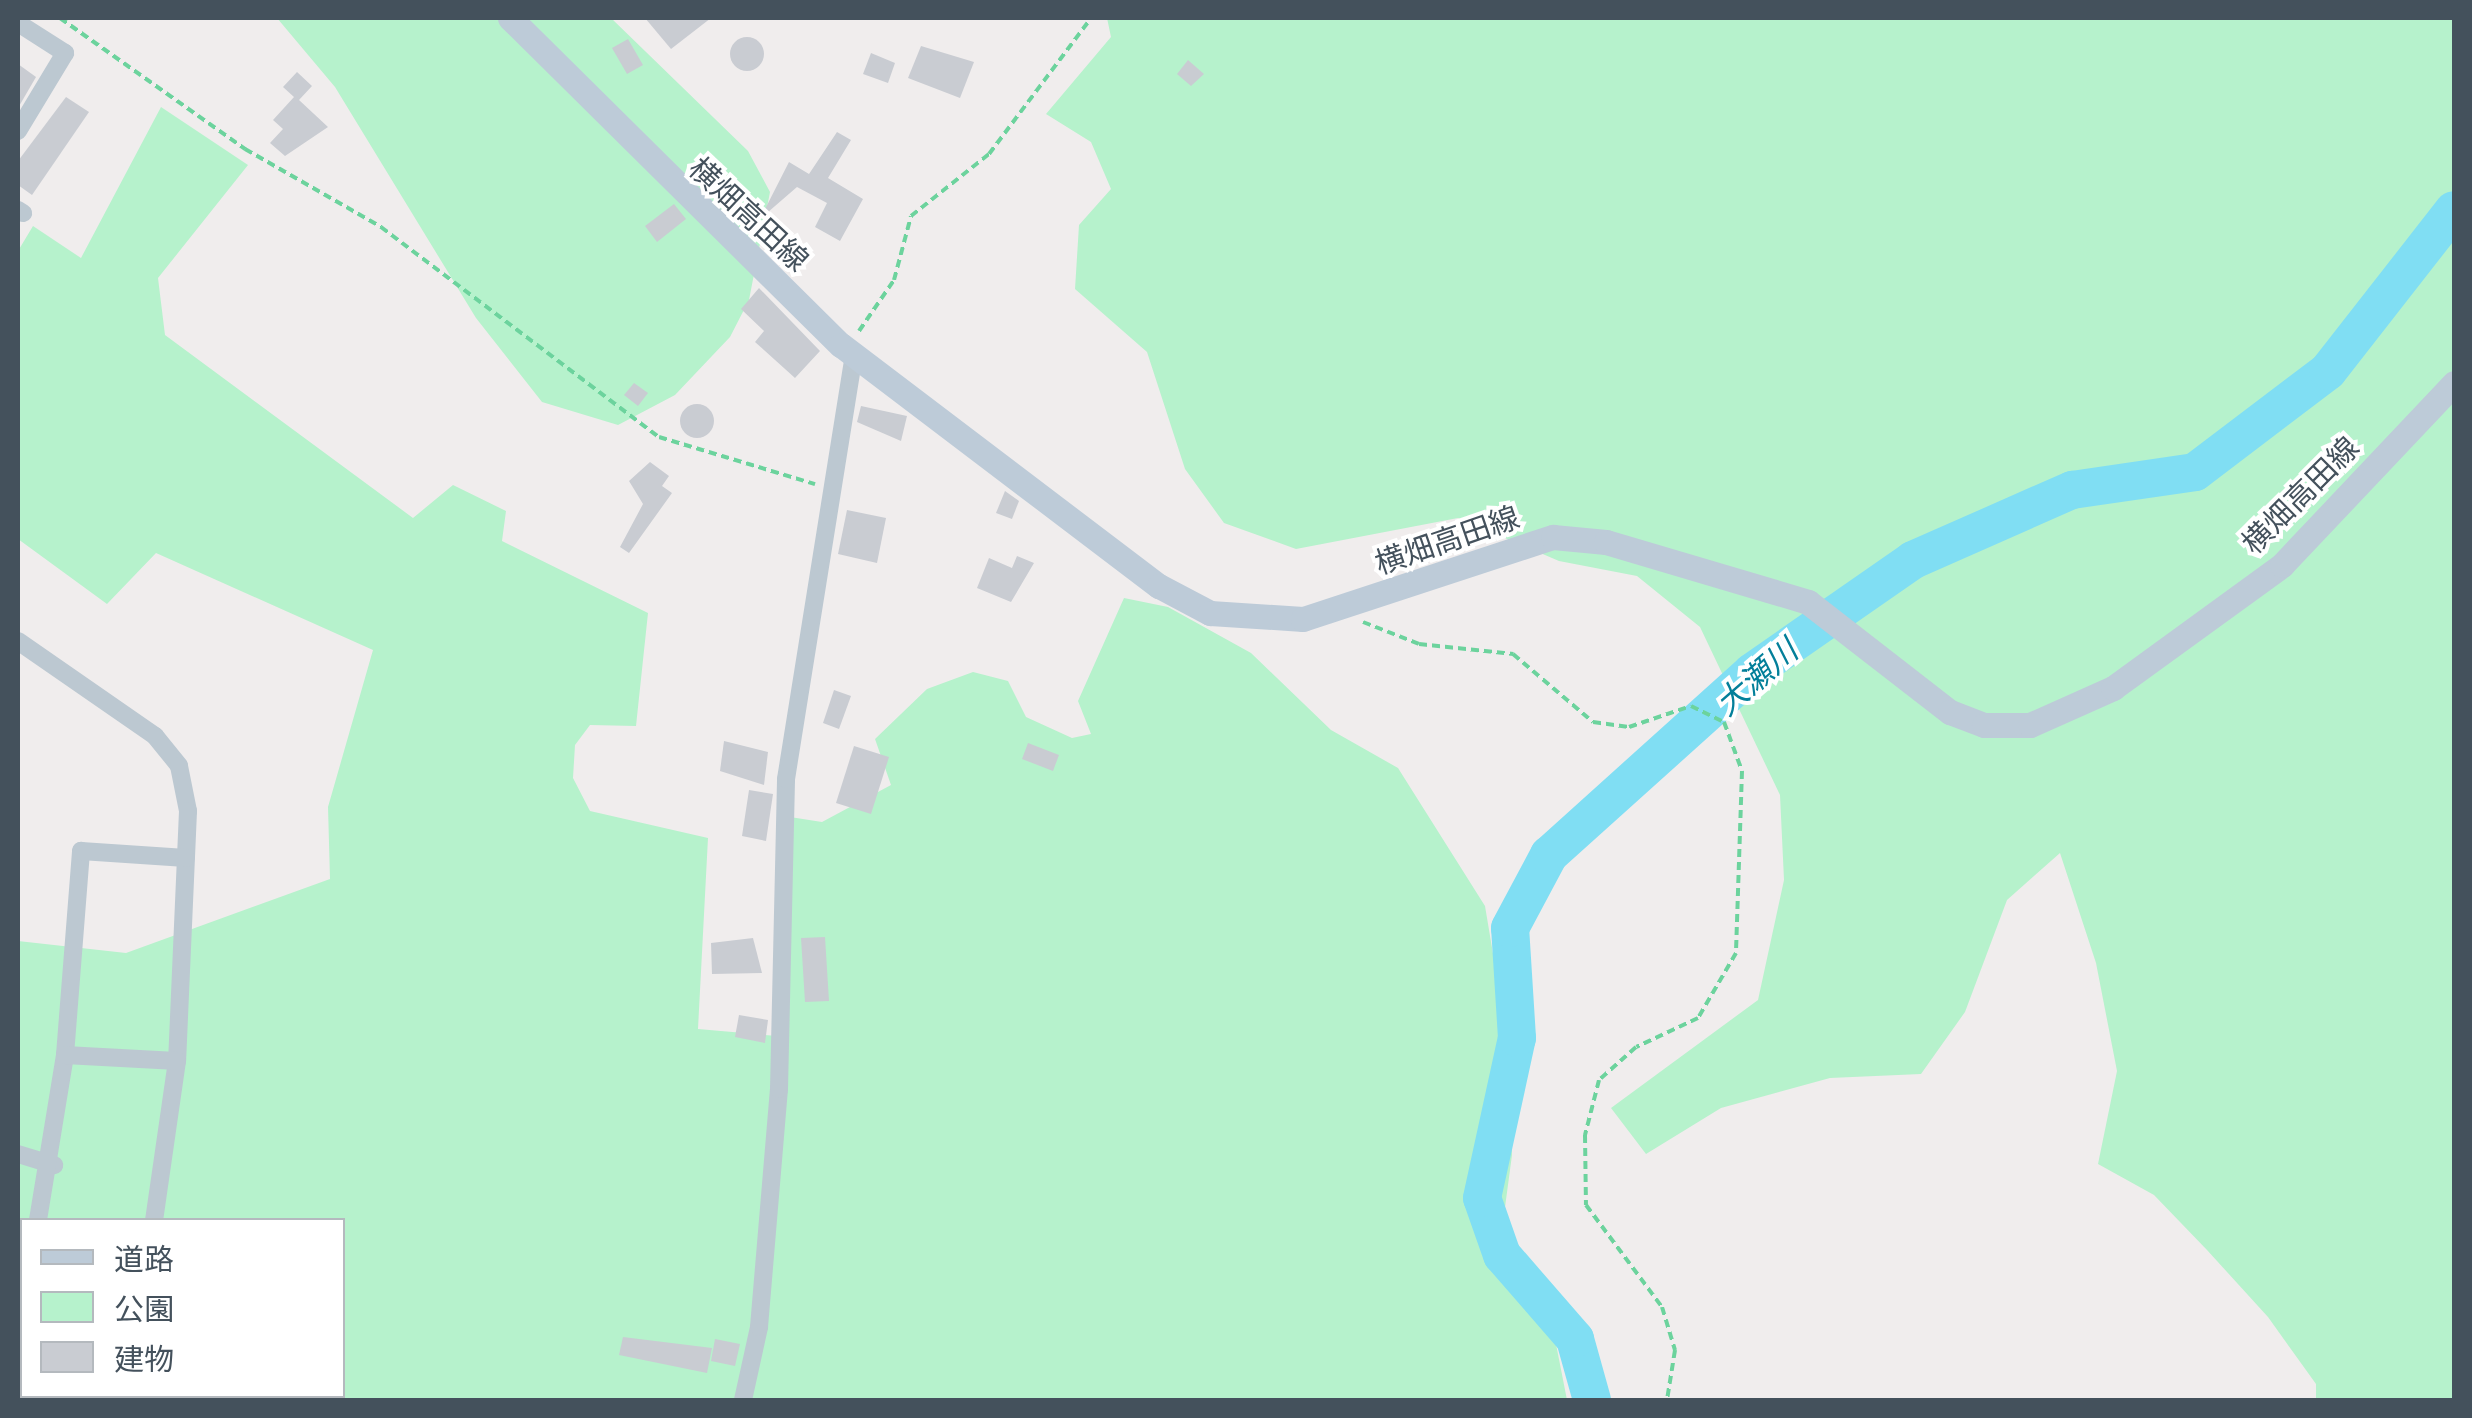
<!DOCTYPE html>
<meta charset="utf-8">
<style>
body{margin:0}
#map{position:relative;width:2472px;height:1418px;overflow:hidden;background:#f0eded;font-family:Ubuntu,"Noto Sans JP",sans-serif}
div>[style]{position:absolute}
.green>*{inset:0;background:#b6f2cc}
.river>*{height:38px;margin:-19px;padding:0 19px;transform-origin:19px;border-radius:19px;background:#80def3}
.building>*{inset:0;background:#c9ccd2}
.round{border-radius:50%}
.path>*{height:4px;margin-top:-2px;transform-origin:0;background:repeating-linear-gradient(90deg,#6cd39d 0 8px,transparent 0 13px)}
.street>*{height:18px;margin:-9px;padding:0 9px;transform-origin:9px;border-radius:9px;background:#bcc8d1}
.secondary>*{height:25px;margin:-12.5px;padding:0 12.5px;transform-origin:12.5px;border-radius:12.5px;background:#bdcbd8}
span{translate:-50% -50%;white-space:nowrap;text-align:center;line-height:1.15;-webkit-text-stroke:8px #fff;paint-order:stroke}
.street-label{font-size:30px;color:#44515c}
.water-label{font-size:32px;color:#037f9a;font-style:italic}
.frame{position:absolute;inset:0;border:20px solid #44515c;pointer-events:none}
.legend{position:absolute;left:20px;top:1218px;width:325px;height:180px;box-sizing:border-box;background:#fff;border:2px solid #b4b9be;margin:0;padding:12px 18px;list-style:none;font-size:30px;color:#44515c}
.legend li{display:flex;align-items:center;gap:20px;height:50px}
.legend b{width:50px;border:2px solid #b4b9be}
</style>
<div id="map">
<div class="green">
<div style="clip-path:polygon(277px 18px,611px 18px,748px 151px,770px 192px,749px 300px,730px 337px,675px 395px,618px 425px,542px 402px,476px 318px,335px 87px)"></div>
<div style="clip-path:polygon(1107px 18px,2454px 18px,2454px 1400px,2316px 1400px,2316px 1384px,2268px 1317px,2207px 1250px,2154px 1195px,2098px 1164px,2117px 1071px,2096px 963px,2060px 853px,2007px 900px,1965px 1012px,1921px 1074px,1830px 1078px,1721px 1108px,1646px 1154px,1611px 1108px,1758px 1000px,1784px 880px,1780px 795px,1700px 627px,1637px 576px,1559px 561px,1458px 518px,1296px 549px,1224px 523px,1185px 469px,1147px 352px,1075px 289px,1079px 225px,1111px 189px,1091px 142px,1046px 114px,1111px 37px)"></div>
<div style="clip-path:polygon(161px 107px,248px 165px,158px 278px,165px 335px,413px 518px,453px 485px,506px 511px,502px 541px,648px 613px,636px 726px,590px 725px,575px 745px,573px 778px,590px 811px,708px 838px,698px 1029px,777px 1036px,790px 817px,822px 822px,891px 785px,875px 739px,927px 689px,973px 672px,1008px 681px,1026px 717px,1072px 738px,1091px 734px,1078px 701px,1124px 598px,1168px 607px,1251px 653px,1331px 730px,1398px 768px,1485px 906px,1509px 1049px,1512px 1155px,1497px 1267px,1556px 1344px,1567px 1400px,39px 1400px,342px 1396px,342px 1220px,22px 1220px,22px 1257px,18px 1247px,18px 941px,126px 953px,330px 879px,328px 807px,373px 650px,156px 553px,107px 604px,18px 539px,18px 251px,33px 226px,81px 258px)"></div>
</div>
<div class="river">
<div style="left:1592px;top:1400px;width:63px;rotate:-105.6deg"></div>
<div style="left:1575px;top:1339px;width:111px;rotate:-131deg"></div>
<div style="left:1502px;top:1255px;width:60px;rotate:-109.3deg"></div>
<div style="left:1482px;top:1198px;width:164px;rotate:-77.7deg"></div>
<div style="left:1517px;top:1038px;width:110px;rotate:-93.6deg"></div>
<div style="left:1510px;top:928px;width:83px;rotate:-61.9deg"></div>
<div style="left:1549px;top:855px;width:273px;rotate:-42deg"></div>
<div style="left:1752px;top:672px;width:196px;rotate:-34.8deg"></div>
<div style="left:1913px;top:560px;width:174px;rotate:-23.8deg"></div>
<div style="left:2072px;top:490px;width:124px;rotate:-8.3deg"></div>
<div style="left:2195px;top:472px;width:167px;rotate:-37.2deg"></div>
<div style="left:2328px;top:371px;width:204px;rotate:-52deg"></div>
</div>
<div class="building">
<div style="clip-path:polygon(645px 18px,711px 18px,671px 49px)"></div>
<div class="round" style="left:730px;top:37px;width:34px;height:34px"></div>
<div style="clip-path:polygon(628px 39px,643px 65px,627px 74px,612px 48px)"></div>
<div style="clip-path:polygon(921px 46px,974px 62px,960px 98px,908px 78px)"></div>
<div style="clip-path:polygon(871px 53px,895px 63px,888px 83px,863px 74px)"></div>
<div style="clip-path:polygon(1188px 60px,1204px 74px,1191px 86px,1177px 74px)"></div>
<div style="clip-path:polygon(18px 64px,36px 77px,18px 108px)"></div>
<div style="clip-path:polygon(297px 72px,312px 86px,299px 100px,328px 127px,285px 156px,270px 143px,283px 129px,273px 120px,294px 97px,283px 87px)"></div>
<div style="clip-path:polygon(66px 97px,89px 112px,32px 195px,18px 185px,18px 161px)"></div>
<div style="clip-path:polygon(837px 132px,851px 140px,828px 178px,863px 199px,840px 241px,815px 227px,827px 203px,797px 187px,760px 219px,789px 162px,809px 174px)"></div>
<div style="clip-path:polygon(674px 204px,686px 219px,657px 242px,645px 226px)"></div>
<div style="clip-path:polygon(759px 288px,820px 351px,795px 378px,755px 342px,764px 331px,741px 309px)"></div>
<div style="clip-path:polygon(634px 383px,648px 393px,638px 406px,624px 395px)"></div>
<div class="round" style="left:680px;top:404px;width:34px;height:34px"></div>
<div style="clip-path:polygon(861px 406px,907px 416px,901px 441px,857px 422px)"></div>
<div style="clip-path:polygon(650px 462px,669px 476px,662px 486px,672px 493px,629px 553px,620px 547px,643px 504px,629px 481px)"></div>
<div style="clip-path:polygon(1005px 491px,1019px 501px,1012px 519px,996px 513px)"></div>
<div style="clip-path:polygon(847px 510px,886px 518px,877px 563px,838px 554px)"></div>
<div style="clip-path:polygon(1017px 556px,1034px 563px,1011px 602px,977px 588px,989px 558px,1012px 568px)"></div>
<div style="clip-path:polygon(834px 690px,851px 696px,839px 729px,823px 723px)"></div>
<div style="clip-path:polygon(724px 741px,768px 752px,764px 785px,720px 771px)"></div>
<div style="clip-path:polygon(1028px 743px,1059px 755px,1053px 771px,1022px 759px)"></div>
<div style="clip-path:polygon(854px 746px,889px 757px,871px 814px,836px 803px)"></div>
<div style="clip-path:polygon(749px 790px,773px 794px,766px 841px,742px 836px)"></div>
<div style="clip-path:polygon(825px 937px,829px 1001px,805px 1002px,801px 938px)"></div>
<div style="clip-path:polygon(753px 938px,762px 973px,712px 974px,711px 943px)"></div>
<div style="clip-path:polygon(739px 1015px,768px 1020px,765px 1043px,735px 1037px)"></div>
<div style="clip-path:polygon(623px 1337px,712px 1348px,707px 1373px,619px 1355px)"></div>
<div style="clip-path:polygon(715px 1339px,740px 1344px,735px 1366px,711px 1361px)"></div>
</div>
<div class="path">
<div style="left:60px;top:18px;width:227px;rotate:35.3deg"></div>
<div style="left:245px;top:149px;width:157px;rotate:29.8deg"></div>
<div style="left:381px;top:227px;width:348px;rotate:37.1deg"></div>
<div style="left:659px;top:437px;width:163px;rotate:16.8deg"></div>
<div style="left:859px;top:331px;width:62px;rotate:-55.5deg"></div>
<div style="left:894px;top:280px;width:66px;rotate:-75.1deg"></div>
<div style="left:911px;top:216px;width:100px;rotate:-38.5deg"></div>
<div style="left:989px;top:154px;width:170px;rotate:-53.1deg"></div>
<div style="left:1363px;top:622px;width:60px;rotate:21.4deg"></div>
<div style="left:1419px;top:644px;width:95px;rotate:6.1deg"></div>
<div style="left:1513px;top:654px;width:105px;rotate:40.4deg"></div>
<div style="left:1593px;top:722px;width:36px;rotate:8deg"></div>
<div style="left:1629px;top:727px;width:65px;rotate:-18.7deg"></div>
<div style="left:1691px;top:706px;width:37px;rotate:26deg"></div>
<div style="left:1724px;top:722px;width:52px;rotate:69.8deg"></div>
<div style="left:1742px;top:771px;width:182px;rotate:91.9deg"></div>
<div style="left:1736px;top:953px;width:75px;rotate:120.3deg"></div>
<div style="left:1698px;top:1018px;width:68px;rotate:154.9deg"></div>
<div style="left:1636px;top:1047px;width:50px;rotate:138.3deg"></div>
<div style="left:1599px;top:1080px;width:57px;rotate:104.3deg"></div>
<div style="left:1585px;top:1135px;width:70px;rotate:89.2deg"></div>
<div style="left:1586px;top:1205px;width:127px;rotate:53.3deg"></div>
<div style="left:1662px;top:1307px;width:45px;rotate:73.2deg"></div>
<div style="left:1675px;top:1350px;width:51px;rotate:99.1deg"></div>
</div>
<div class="street">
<div style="left:18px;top:23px;width:56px;rotate:32.6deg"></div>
<div style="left:65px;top:53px;width:91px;rotate:121.1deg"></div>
<div style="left:18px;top:210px;width:6px;rotate:31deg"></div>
<div style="left:18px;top:641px;width:167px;rotate:34.7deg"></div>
<div style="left:155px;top:736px;width:38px;rotate:51deg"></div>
<div style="left:179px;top:766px;width:46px;rotate:78.7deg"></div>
<div style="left:188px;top:811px;width:250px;rotate:92.5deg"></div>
<div style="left:177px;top:1061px;width:161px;rotate:98.2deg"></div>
<div style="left:65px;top:1055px;width:205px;rotate:-85.5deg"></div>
<div style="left:81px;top:851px;width:105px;rotate:3.8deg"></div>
<div style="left:18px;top:1154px;width:38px;rotate:17deg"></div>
<div style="left:38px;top:1220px;width:167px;rotate:-80.7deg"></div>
<div style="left:65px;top:1055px;width:112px;rotate:3.1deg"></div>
<div style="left:18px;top:1292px;width:18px;rotate:-77deg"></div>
<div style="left:103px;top:1400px;width:4px;rotate:-76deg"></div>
<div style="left:743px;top:1400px;width:75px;rotate:-77.6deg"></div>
<div style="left:759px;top:1327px;width:239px;rotate:-85.2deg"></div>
<div style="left:779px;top:1089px;width:310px;rotate:-88.7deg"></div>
<div style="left:786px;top:779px;width:428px;rotate:-80.9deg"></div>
</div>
<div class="secondary">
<div style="left:510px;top:18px;width:465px;rotate:44.7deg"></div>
<div style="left:841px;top:345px;width:399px;rotate:37.2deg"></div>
<div style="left:1159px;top:586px;width:58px;rotate:27.9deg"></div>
<div style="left:1210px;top:613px;width:93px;rotate:3.7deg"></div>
<div style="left:1303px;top:619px;width:263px;rotate:-18.2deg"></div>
<div style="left:1553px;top:537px;width:53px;rotate:5.4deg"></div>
<div style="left:1606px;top:542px;width:211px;rotate:16.5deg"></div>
<div style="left:1808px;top:602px;width:180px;rotate:37.8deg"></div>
<div style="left:1950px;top:712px;width:36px;rotate:21deg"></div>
<div style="left:1984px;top:725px;width:46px"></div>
<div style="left:2030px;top:725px;width:91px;rotate:-24deg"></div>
<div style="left:2113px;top:688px;width:209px;rotate:-36deg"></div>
<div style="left:2282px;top:565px;width:250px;rotate:-46.6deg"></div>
</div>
<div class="street-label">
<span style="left:749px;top:214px;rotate:43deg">横畑高田線</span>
<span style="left:2300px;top:495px;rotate:-45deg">横畑高田線</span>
<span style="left:1447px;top:540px;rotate:-19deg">横畑高田線</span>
</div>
<div class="water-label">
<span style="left:1756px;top:677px;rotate:-41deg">大瀬川</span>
</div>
<div class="frame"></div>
<ul class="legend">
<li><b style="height:12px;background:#bdcbd8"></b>道路</li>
<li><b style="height:28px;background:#b6f2cc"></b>公園</li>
<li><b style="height:28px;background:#c9ccd2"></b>建物</li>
</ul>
</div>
